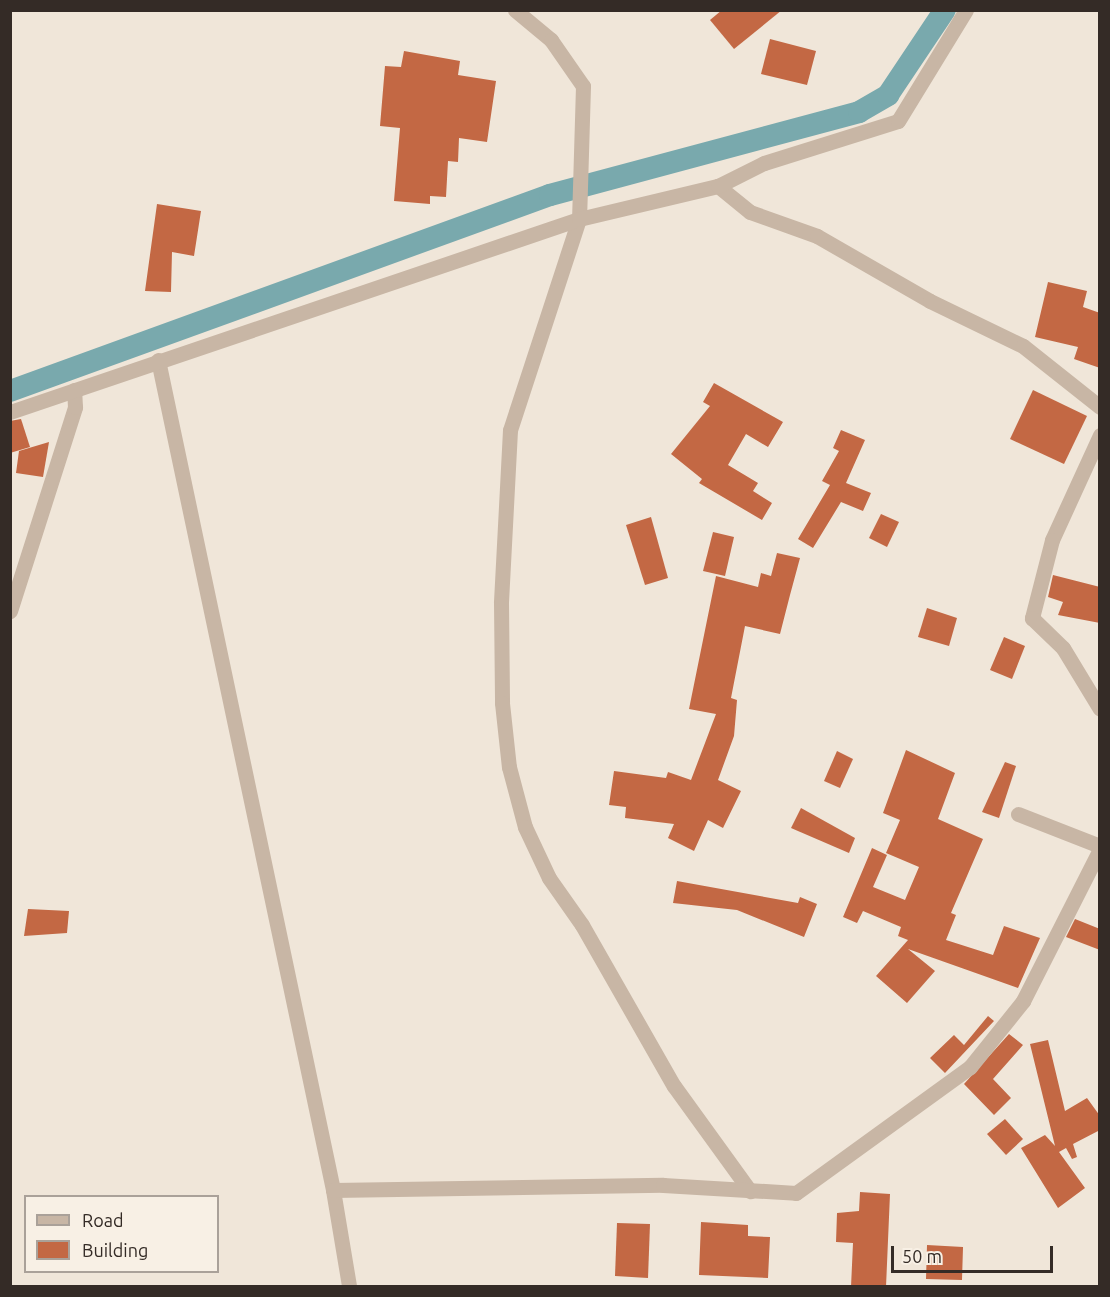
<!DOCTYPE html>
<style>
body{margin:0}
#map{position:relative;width:1110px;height:1297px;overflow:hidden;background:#f0e6d9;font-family:Ubuntu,sans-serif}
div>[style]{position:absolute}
.canal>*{height:22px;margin:-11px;padding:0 11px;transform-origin:11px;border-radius:11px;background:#79a9ad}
.building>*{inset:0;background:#c36844}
.minor>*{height:15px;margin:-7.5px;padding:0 7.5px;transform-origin:7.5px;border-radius:7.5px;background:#c8b6a5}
.tertiary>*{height:15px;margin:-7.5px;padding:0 7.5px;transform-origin:7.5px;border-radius:7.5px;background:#c8b6a5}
span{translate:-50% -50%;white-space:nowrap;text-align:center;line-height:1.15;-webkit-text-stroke:4.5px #f8f0e5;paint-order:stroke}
.frame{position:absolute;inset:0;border:12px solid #342b26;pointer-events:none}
.legend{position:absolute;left:24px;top:1195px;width:195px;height:78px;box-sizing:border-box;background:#f8f0e5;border:2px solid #aaa199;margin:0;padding:8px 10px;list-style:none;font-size:18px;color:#342b26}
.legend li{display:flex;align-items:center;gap:12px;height:30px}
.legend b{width:30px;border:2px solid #aaa199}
.scale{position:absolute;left:891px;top:1246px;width:162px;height:27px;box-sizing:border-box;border:3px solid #342b26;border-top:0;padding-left:8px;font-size:18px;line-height:21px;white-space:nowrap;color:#342b26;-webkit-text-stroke:4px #f8f0e5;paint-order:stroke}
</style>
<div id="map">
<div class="canal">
<div style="left:10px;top:391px;width:574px;rotate:-19.95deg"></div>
<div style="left:550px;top:195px;width:320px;rotate:-15deg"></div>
<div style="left:859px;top:112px;width:34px;rotate:-30deg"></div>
<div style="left:888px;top:95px;width:102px;rotate:-56.2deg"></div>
</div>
<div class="building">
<div style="clip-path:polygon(722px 10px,782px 10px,734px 49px,710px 20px)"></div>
<div style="clip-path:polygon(770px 39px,816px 51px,807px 85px,761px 74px)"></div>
<div style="clip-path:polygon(404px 51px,460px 61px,458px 75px,496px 81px,487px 142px,459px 138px,458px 162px,448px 161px,446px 197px,430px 196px,430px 204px,394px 201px,400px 128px,380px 126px,385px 66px,401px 67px)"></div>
<div style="clip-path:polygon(157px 204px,201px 211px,194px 256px,172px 252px,171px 292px,145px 291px)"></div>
<div style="clip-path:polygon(1048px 282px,1087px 291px,1083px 307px,1100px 313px,1100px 368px,1074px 359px,1078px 347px,1035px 337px)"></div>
<div style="clip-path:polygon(714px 383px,783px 422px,768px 447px,746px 434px,728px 465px,758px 483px,753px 491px,772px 503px,762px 520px,699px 483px,702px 479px,671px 454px,710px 406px,703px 402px)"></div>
<div style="clip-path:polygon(1033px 390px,1087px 416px,1064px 464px,1010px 439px)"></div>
<div style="clip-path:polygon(21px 419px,30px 447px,10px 453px,10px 421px)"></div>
<div style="clip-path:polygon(841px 430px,865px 440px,846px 483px,871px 493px,863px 511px,841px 502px,813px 548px,798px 539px,830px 485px,822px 481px,839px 451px,833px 448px)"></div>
<div style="clip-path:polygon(49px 442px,43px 477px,16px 473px,19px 451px)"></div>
<div style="clip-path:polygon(881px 514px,899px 522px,887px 547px,869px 538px)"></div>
<div style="clip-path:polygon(651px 517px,668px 578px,645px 585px,626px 525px)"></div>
<div style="clip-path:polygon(713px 532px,734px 537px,725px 576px,703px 571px)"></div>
<div style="clip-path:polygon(777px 553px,800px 558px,790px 595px,780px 634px,745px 626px,731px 698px,737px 700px,734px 736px,718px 780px,741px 791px,723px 828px,708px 820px,694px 851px,668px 838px,674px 824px,625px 818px,626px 807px,609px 805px,614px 771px,666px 778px,668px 772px,691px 780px,716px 714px,689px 709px,716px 576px,758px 587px,761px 573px,771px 576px)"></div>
<div style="clip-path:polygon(1053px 575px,1100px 587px,1100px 623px,1058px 615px,1063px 602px,1048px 597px)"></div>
<div style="clip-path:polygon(927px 608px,957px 618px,949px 646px,918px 637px)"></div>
<div style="clip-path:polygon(1004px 637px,1025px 646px,1012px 679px,990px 670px)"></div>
<div style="clip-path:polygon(906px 750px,955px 773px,938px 819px,983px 839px,951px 913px,956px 915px,946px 940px,993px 955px,1004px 926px,1040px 938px,1018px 988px,908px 949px,935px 971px,907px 1003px,876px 976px,908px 940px,898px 936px,901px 927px,863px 911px,857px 923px,843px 917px,872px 848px,887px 855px,873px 887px,905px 900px,919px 867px,886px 853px,900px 820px,883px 813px)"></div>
<div style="clip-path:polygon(837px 751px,853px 759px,840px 788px,824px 781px)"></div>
<div style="clip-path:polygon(1005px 762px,1016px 766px,999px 818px,982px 812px)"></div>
<div style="clip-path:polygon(801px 808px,855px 838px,849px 853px,791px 828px)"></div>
<div style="clip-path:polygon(677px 881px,798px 903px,800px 897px,817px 904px,804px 937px,737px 910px,673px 903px)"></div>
<div style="clip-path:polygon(28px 909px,69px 911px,67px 933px,24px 936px)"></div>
<div style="clip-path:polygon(1075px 919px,1100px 929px,1100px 950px,1066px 937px)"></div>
<div style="clip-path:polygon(988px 1016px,994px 1021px,945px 1073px,930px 1058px,954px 1035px,964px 1045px)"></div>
<div style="clip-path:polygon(1009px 1034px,1023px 1045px,993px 1079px,1011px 1098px,994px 1115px,964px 1084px)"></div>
<div style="clip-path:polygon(1048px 1040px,1065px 1111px,1087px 1098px,1100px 1116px,1100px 1130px,1073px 1144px,1077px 1157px,1072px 1159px,1066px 1148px,1059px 1152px,1085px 1188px,1058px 1208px,1021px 1148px,1045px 1135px,1055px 1146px,1030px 1044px)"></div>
<div style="clip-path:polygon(1005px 1119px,1023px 1139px,1006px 1155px,987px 1134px)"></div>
<div style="clip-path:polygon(860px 1192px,890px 1194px,886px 1287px,851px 1287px,853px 1243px,836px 1242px,837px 1213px,859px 1211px)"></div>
<div style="clip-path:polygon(701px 1222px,748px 1225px,748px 1236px,770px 1237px,768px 1278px,699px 1275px)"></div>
<div style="clip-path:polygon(617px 1223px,650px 1224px,648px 1278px,615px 1276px)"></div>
<div style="clip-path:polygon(927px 1245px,963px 1247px,962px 1280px,926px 1279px)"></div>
</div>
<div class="minor">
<div style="left:515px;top:10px;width:47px;rotate:39.8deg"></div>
<div style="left:551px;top:40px;width:56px;rotate:55.2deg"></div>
<div style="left:583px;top:86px;width:133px;rotate:91.7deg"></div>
<div style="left:579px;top:219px;width:222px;rotate:108.1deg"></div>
<div style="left:510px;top:430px;width:173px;rotate:93deg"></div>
<div style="left:501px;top:603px;width:100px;rotate:89.4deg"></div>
<div style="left:502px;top:703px;width:64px;rotate:83.8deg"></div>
<div style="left:509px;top:767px;width:62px;rotate:75.1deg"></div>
<div style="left:525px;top:827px;width:56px;rotate:64.8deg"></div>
<div style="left:549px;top:878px;width:57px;rotate:54.9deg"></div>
<div style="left:582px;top:925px;width:185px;rotate:60.3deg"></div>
<div style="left:674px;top:1086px;width:130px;rotate:54.1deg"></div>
<div style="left:718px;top:186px;width:41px;rotate:39.1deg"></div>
<div style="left:750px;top:212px;width:71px;rotate:19.7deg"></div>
<div style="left:817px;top:236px;width:130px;rotate:29.9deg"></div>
<div style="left:930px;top:301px;width:103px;rotate:25.8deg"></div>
<div style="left:1023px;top:346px;width:98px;rotate:38.4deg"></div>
<div style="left:158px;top:360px;width:848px;rotate:78.09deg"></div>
<div style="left:333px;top:1190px;width:97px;rotate:80.5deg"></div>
<div style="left:1100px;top:435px;width:115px;rotate:114.6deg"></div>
<div style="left:1052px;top:540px;width:81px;rotate:104.4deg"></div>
<div style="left:1032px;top:618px;width:43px;rotate:44.1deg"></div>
<div style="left:1063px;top:648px;width:71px;rotate:58.8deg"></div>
<div style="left:10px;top:611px;width:214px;rotate:-72.3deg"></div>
<div style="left:75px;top:407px;width:17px;rotate:-93deg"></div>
<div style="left:1018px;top:814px;width:88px;rotate:21.3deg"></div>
<div style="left:333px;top:1190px;width:330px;rotate:-0.9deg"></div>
<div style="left:663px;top:1185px;width:133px;rotate:3.4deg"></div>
<div style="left:796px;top:1193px;width:215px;rotate:-35.9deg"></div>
<div style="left:970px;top:1067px;width:85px;rotate:-51.2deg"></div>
<div style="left:1023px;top:1001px;width:170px;rotate:-63.1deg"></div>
</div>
<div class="tertiary">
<div style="left:10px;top:412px;width:601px;rotate:-18.74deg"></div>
<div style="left:579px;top:219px;width:143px;rotate:-13.4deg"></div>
<div style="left:718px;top:186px;width:51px;rotate:-26.6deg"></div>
<div style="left:764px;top:163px;width:140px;rotate:-17.4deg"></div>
<div style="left:898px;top:121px;width:130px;rotate:-58.5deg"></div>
</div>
<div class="frame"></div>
<ul class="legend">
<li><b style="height:8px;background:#c8b6a5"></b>Road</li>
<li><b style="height:16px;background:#c36844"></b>Building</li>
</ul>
<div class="scale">50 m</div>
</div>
